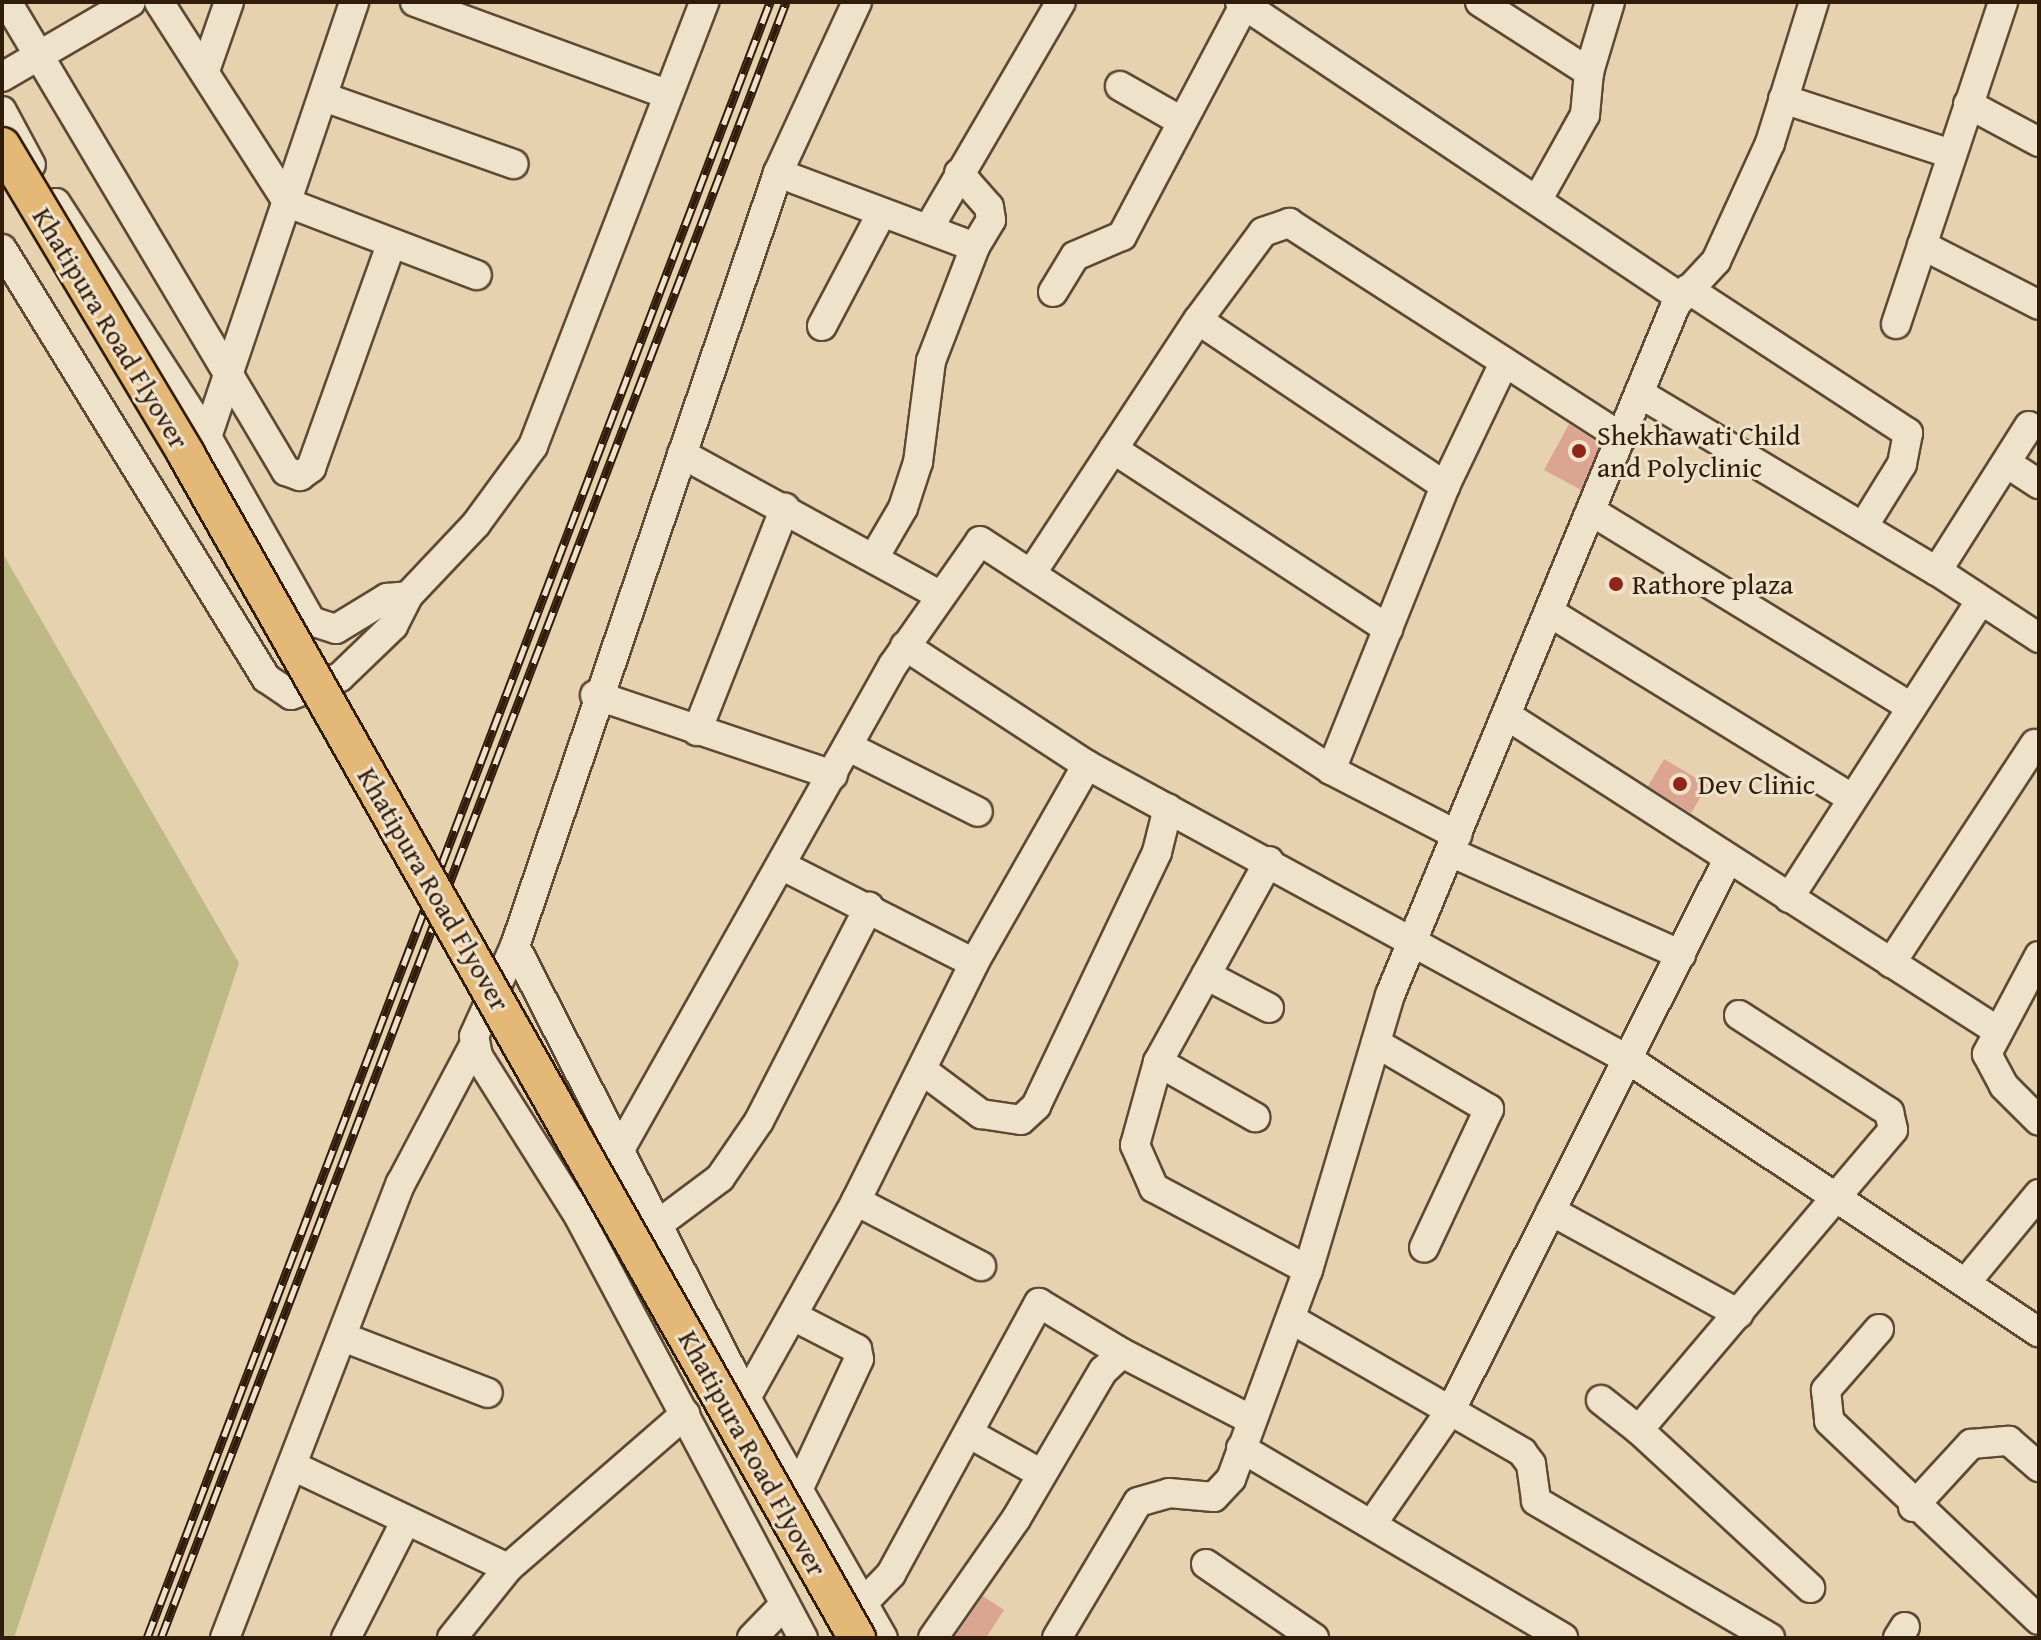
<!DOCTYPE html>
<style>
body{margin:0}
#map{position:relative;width:2041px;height:1640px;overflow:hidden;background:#e7d2af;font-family:"Gentium Book Plus",serif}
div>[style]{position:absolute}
.green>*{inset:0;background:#bdba86}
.building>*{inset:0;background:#dca592}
.roads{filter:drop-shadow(2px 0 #5e4a34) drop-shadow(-2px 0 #5e4a34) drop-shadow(0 2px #5e4a34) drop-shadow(0 -2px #5e4a34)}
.minor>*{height:28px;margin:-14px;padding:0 14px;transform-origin:14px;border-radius:14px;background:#efe2cb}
.rail>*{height:9px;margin-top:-4.5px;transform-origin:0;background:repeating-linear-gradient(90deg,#efe2cb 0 18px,#311c0b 0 36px);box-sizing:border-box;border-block:2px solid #311c0b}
.bridges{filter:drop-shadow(2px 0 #311c0b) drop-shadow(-2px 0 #311c0b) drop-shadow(0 2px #311c0b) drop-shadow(0 -2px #311c0b)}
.major-bridge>*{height:36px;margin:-18px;padding:0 18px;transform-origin:18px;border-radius:18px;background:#e4b978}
.dots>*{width:22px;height:22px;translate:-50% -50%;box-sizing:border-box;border:4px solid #efe2cb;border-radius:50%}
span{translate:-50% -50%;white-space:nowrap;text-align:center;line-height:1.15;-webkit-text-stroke:6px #efe2cb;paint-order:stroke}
.street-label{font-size:28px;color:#311c0b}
.poi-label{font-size:28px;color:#311c0b}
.left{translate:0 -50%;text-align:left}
.frame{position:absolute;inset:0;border:4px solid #311c0b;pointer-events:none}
</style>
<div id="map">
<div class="green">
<div style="clip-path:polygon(2px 552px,239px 963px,14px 1638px,2px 1638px)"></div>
</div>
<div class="building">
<div style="clip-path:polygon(1569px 424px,1600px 444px,1581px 490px,1544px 470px)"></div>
<div style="clip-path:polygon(1664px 759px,1708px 785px,1691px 813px,1648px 786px)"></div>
<div style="clip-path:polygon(983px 1596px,1004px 1610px,986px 1638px,954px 1638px)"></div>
</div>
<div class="roads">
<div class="minor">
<div style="left:7px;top:2px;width:546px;rotate:59.25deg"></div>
<div style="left:286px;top:471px;width:15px;rotate:20deg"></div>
<div style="left:300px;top:476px;width:14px;rotate:-36deg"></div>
<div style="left:311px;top:468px;width:237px;rotate:-70.3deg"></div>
<div style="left:159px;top:2px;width:239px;rotate:57.3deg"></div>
<div style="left:288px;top:203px;width:202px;rotate:20.9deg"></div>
<div style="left:415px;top:2px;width:268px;rotate:20.1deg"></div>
<div style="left:1240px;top:2px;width:530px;rotate:33.84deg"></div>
<div style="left:1480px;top:2px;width:130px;rotate:32.7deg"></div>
<div style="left:206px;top:68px;width:70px;rotate:-70.8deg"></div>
<div style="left:2px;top:77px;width:149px;rotate:-30.2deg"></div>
<div style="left:1120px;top:86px;width:70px;rotate:29.8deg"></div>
<div style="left:324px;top:97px;width:201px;rotate:19.5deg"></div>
<div style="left:1783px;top:99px;width:177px;rotate:18.1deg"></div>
<div style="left:1968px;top:104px;width:81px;rotate:28.2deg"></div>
<div style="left:2px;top:111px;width:61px;rotate:61.8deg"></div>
<div style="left:778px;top:173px;width:210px;rotate:20.6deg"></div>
<div style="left:975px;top:247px;width:122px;rotate:111.1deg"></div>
<div style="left:931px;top:361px;width:102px;rotate:97.3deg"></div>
<div style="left:918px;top:462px;width:48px;rotate:108.1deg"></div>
<div style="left:903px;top:508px;width:56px;rotate:120.3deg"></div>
<div style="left:959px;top:173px;width:45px;rotate:48.6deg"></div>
<div style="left:989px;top:207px;width:13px;rotate:81deg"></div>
<div style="left:991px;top:220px;width:31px;rotate:121deg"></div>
<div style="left:1538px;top:199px;width:96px;rotate:-60.8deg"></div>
<div style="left:1585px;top:115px;width:43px;rotate:-84.7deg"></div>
<div style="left:1589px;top:72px;width:73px;rotate:-73.3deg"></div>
<div style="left:56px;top:203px;width:278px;rotate:57.2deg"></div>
<div style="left:207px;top:437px;width:211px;rotate:60.5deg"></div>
<div style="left:311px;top:621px;width:26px;rotate:18deg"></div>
<div style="left:336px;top:629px;width:60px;rotate:-31.3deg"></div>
<div style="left:387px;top:598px;width:21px;rotate:-5deg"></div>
<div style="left:930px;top:226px;width:259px;rotate:-59.7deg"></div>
<div style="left:1922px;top:245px;width:131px;rotate:27.1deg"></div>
<div style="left:2px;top:249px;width:504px;rotate:58.39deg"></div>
<div style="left:266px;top:678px;width:30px;rotate:34deg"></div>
<div style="left:291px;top:695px;width:52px;rotate:-20.2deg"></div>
<div style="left:340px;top:677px;width:74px;rotate:-43.9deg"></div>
<div style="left:393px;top:626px;width:34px;rotate:-63deg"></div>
<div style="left:408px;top:596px;width:99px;rotate:-46.6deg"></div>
<div style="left:476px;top:524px;width:97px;rotate:-53.8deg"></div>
<div style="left:533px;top:446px;width:476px;rotate:-68.9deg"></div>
<div style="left:1688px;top:289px;width:263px;rotate:33.2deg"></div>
<div style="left:1908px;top:433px;width:32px;rotate:101deg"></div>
<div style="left:1902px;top:464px;width:74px;rotate:121.8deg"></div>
<div style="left:1053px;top:292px;width:42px;rotate:-58.6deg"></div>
<div style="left:1075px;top:256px;width:51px;rotate:-23.1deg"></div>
<div style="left:1122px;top:236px;width:265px;rotate:-62.1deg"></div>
<div style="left:1198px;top:320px;width:298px;rotate:33.9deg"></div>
<div style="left:1896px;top:324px;width:339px;rotate:-71.6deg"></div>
<div style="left:822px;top:326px;width:127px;rotate:-62.2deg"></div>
<div style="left:1639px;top:393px;width:347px;rotate:30.9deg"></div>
<div style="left:2029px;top:426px;width:172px;rotate:122.4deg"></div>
<div style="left:1937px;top:571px;width:122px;rotate:33.3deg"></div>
<div style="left:207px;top:437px;width:459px;rotate:-71.3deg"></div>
<div style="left:1113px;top:449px;width:329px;rotate:33.2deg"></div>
<div style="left:682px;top:454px;width:294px;rotate:28.7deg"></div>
<div style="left:2008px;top:464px;width:37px;rotate:33deg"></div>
<div style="left:1591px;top:511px;width:375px;rotate:31.5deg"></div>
<div style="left:1033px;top:571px;width:300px;rotate:-56.7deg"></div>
<div style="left:1198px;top:320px;width:109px;rotate:-53.5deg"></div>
<div style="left:1263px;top:232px;width:28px;rotate:-19deg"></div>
<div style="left:1289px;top:223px;width:396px;rotate:32.8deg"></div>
<div style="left:1549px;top:612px;width:355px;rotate:31.6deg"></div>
<div style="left:905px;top:646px;width:217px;rotate:33.2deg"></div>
<div style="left:1087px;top:765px;width:617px;rotate:28.56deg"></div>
<div style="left:1629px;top:1060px;width:492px;rotate:33.6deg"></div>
<div style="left:595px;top:695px;width:251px;rotate:18.6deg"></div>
<div style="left:1506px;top:715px;width:581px;rotate:32.71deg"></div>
<div style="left:697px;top:731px;width:240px;rotate:-68.5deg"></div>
<div style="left:849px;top:747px;width:144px;rotate:26.7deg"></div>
<div style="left:1331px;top:770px;width:306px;rotate:-68.1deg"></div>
<div style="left:1445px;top:486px;width:136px;rotate:-64.4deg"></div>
<div style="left:1450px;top:852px;width:253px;rotate:24deg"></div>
<div style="left:1269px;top:861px;width:230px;rotate:118.9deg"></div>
<div style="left:1158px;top:1062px;width:86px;rotate:105.5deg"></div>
<div style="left:1135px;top:1145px;width:47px;rotate:66.2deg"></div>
<div style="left:1154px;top:1188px;width:174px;rotate:28deg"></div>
<div style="left:783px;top:866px;width:214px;rotate:26.9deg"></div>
<div style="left:1789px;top:898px;width:354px;rotate:-57.2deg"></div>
<div style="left:515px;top:946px;width:508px;rotate:62.93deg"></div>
<div style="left:746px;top:1398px;width:276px;rotate:60.3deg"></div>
<div style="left:2039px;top:956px;width:111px;rotate:118deg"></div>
<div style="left:1987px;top:1054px;width:36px;rotate:62deg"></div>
<div style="left:2004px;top:1086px;width:49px;rotate:45deg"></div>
<div style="left:1891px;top:963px;width:262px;rotate:-56.7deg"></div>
<div style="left:1206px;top:975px;width:71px;rotate:27.6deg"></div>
<div style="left:1739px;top:1015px;width:179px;rotate:32.9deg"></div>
<div style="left:1889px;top:1112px;width:18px;rotate:77deg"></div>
<div style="left:1893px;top:1130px;width:393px;rotate:130.3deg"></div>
<div style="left:1639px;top:1430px;width:233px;rotate:42.7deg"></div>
<div style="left:1376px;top:1043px;width:131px;rotate:30.3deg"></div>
<div style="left:1489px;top:1109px;width:153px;rotate:115.1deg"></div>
<div style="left:1158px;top:1062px;width:112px;rotate:29.6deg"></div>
<div style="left:922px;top:1070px;width:74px;rotate:36.7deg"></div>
<div style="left:981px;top:1114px;width:40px;rotate:8.5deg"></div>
<div style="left:1021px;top:1120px;width:21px;rotate:-43deg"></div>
<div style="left:1036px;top:1106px;width:281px;rotate:-64.5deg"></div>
<div style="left:1157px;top:852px;width:45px;rotate:-76deg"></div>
<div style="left:592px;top:1199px;width:613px;rotate:-60.59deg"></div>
<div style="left:893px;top:665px;width:151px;rotate:-54.9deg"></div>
<div style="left:980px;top:541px;width:419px;rotate:33.1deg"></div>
<div style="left:1331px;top:770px;width:142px;rotate:27.3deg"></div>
<div style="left:856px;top:1201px;width:141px;rotate:27.5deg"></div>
<div style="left:1551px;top:1211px;width:214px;rotate:28.7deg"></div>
<div style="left:645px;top:1234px;width:94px;rotate:-36.7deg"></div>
<div style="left:720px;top:1178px;width:69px;rotate:-55.6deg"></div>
<div style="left:759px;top:1121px;width:241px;rotate:-62.8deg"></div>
<div style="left:1967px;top:1281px;width:113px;rotate:-50.4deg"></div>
<div style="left:795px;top:1317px;width:70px;rotate:27.3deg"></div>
<div style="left:857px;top:1349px;width:10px;rotate:79deg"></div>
<div style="left:859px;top:1359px;width:147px;rotate:115deg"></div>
<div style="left:1291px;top:1319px;width:267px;rotate:29.9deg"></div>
<div style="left:1522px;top:1452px;width:15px;rotate:53deg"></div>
<div style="left:1531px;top:1464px;width:37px;rotate:82deg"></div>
<div style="left:1536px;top:1501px;width:271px;rotate:30.3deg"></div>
<div style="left:1879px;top:1329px;width:81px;rotate:131deg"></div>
<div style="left:1826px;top:1390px;width:31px;rotate:84deg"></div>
<div style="left:1829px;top:1421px;width:289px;rotate:43.5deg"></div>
<div style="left:343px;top:1337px;width:155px;rotate:21.1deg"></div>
<div style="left:746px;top:1398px;width:226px;rotate:-60.8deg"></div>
<div style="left:856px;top:1201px;width:266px;rotate:-63.6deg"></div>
<div style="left:974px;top:963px;width:228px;rotate:-60.3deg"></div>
<div style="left:1601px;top:1400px;width:48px;rotate:38.3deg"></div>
<div style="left:970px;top:1434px;width:82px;rotate:29.1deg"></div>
<div style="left:1241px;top:1448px;width:374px;rotate:30.5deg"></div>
<div style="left:293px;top:1466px;width:238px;rotate:25.4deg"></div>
<div style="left:1913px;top:1507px;width:86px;rotate:-47.4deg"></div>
<div style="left:1971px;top:1444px;width:38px;rotate:-5deg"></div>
<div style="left:2009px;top:1441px;width:40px;rotate:41deg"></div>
<div style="left:1374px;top:1521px;width:135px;rotate:-55.3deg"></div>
<div style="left:1451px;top:1410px;width:617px;rotate:-63.31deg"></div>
<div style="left:1206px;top:1564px;width:131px;rotate:34.4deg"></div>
<div style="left:864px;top:1602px;width:39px;rotate:-46deg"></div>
<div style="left:891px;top:1574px;width:309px;rotate:-61.4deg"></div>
<div style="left:1039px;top:1303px;width:97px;rotate:31.1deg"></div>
<div style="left:225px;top:1638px;width:488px;rotate:-68.9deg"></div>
<div style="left:401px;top:1183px;width:156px;rotate:-62.1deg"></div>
<div style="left:346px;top:1638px;width:132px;rotate:-63deg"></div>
<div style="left:452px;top:1638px;width:90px;rotate:-51.3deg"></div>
<div style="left:508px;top:1568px;width:235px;rotate:-41deg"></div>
<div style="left:752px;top:1638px;width:47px;rotate:-45.9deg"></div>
<div style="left:803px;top:1638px;width:476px;rotate:-118deg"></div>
<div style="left:580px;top:1218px;width:191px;rotate:-122.2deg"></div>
<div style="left:478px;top:1056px;width:20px;rotate:-101deg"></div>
<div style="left:474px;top:1036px;width:99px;rotate:-65.5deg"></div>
<div style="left:515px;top:946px;width:817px;rotate:-71.21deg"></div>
<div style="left:778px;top:173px;width:188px;rotate:-65.2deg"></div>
<div style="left:933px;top:1638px;width:145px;rotate:-55.1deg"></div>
<div style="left:1016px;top:1519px;width:172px;rotate:-59.6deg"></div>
<div style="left:1103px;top:1371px;width:26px;rotate:-43deg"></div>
<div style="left:1122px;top:1353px;width:146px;rotate:27.3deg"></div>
<div style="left:1057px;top:1638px;width:158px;rotate:-59.2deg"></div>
<div style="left:1138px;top:1502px;width:32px;rotate:-16deg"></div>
<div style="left:1169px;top:1493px;width:45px;rotate:5.1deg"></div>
<div style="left:1214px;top:1497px;width:25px;rotate:-47deg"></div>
<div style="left:1231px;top:1479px;width:223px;rotate:-69.8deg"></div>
<div style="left:1308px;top:1270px;width:287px;rotate:-73.4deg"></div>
<div style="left:1390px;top:995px;width:748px;rotate:-67.52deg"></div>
<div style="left:1676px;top:304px;width:59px;rotate:-47.1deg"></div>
<div style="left:1716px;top:261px;width:130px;rotate:-65.4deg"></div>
<div style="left:1770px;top:143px;width:148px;rotate:-72.7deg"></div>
<div style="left:1898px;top:1638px;width:13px;rotate:-58deg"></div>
</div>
</div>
<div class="rail">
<div style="left:147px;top:1638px;width:1751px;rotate:-69.15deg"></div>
<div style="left:161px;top:1638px;width:1751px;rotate:-69.09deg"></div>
</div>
<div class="bridges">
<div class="major-bridge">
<div style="left:2px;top:146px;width:359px;rotate:59.1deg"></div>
<div style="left:186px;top:454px;width:1361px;rotate:60.46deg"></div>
</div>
</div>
<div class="dots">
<div style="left:1579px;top:451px;background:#8f2418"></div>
<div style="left:1616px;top:584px;background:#8f2418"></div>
<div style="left:1680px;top:784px;background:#8f2418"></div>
</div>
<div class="street-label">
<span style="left:111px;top:328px;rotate:59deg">Khatipura Road Flyover</span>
<span style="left:434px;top:889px;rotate:60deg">Khatipura Road Flyover</span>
<span style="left:753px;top:1453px;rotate:61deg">Khatipura Road Flyover</span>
</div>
<div class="poi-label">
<span class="left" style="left:1597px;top:451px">Shekhawati Child<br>and Polyclinic</span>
<span class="left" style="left:1632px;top:584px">Rathore plaza</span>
<span class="left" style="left:1698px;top:784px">Dev Clinic</span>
</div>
<div class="frame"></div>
</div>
